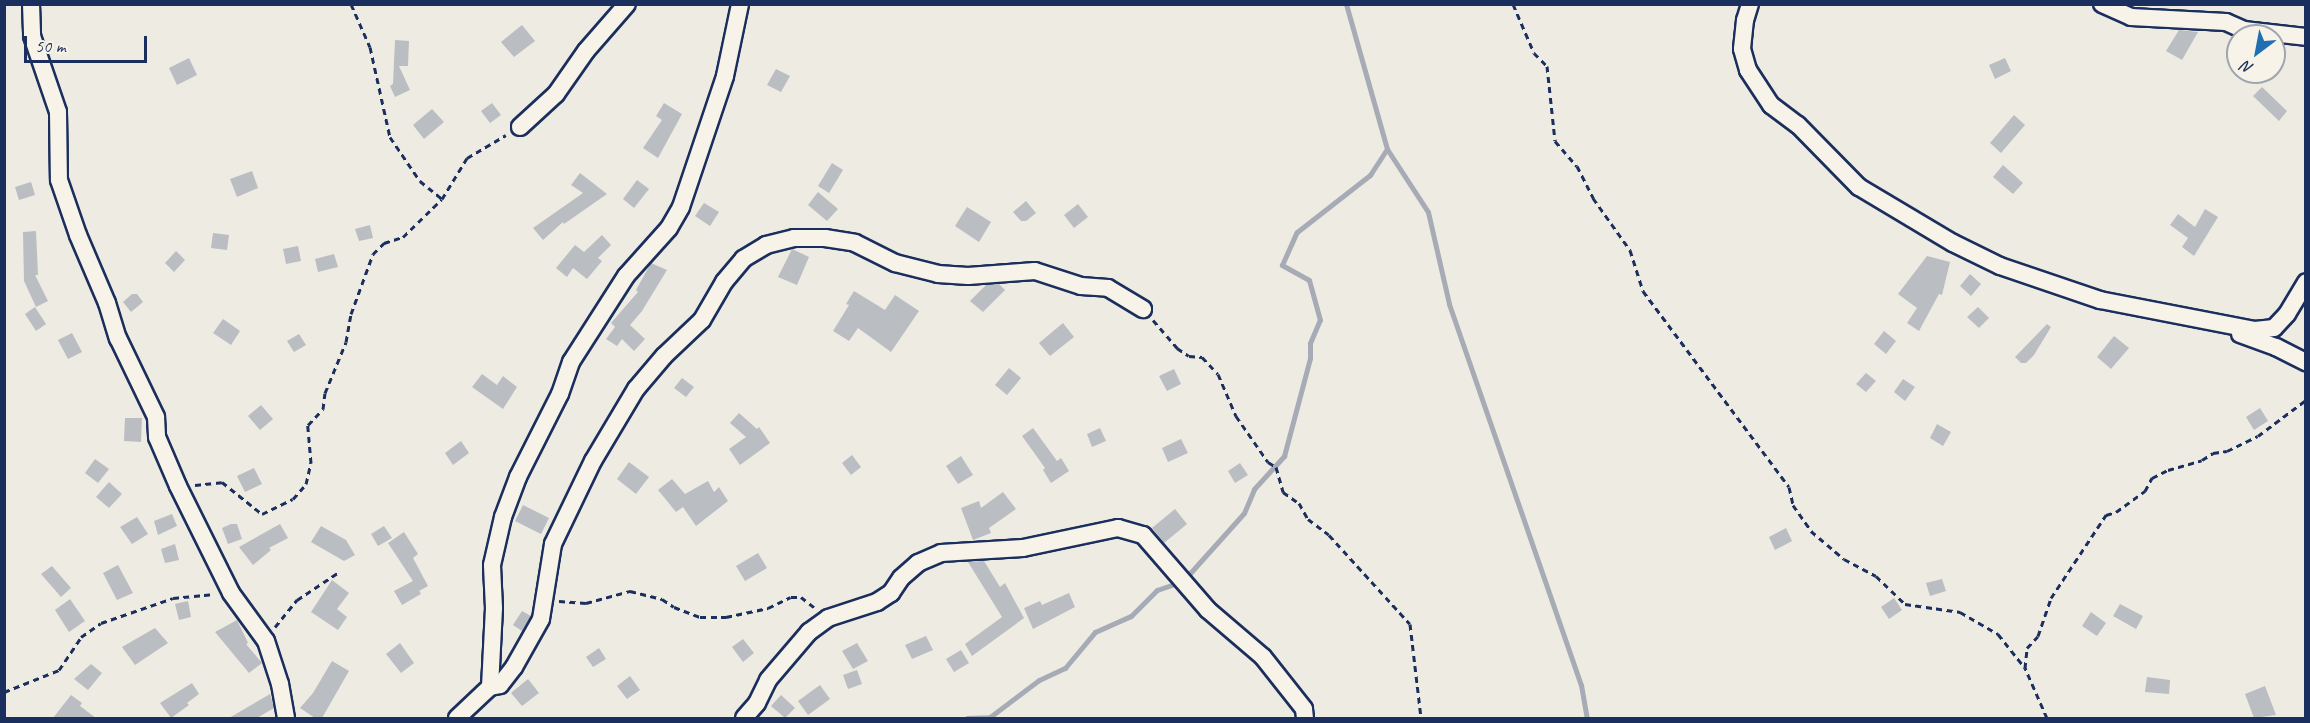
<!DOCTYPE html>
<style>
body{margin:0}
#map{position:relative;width:2310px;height:723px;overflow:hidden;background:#eeebe2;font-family:Caveat,sans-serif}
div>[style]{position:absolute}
.stream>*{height:5px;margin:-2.5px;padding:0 2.5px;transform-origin:2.5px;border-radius:2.5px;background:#a6abb5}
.building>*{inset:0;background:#babdc2}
.path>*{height:3px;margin-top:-1.5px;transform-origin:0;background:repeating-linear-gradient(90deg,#1b2f5e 0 6px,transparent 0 10.5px)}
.roads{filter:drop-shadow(2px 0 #1b2f5e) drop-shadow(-2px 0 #1b2f5e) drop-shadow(0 2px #1b2f5e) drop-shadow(0 -2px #1b2f5e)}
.minor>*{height:16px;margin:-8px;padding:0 8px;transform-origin:8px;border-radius:8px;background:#f7f3e8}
span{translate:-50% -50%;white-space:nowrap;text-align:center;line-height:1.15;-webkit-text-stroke:4.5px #f7f3e8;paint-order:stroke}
.frame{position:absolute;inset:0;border:6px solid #1b2f5e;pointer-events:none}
.north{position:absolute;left:2226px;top:24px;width:60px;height:60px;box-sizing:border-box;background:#f7f3e8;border:2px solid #9fa5b1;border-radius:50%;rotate:212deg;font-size:16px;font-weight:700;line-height:24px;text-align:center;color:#1b2f5e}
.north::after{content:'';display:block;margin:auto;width:21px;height:27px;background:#1f6fb2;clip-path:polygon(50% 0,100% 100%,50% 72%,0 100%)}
.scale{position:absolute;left:24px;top:36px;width:123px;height:27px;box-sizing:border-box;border:3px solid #1b2f5e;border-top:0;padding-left:8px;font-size:18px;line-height:21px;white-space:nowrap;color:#1b2f5e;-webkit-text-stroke:4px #f7f3e8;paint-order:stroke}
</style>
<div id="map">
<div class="stream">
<div style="left:1346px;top:4px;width:151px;rotate:74.2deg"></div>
<div style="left:1387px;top:149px;width:75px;rotate:56.9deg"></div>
<div style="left:1428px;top:212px;width:94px;rotate:77.1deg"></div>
<div style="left:1449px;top:304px;width:403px;rotate:70.9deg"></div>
<div style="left:1581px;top:685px;width:34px;rotate:80deg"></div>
<div style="left:967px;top:718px;width:23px;rotate:-2deg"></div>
<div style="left:990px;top:717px;width:61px;rotate:-37.1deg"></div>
<div style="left:1039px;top:680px;width:29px;rotate:-25deg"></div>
<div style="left:1065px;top:668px;width:47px;rotate:-50.2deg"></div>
<div style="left:1095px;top:632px;width:39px;rotate:-24deg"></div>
<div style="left:1131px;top:616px;width:37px;rotate:-45deg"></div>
<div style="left:1157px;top:590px;width:28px;rotate:-19deg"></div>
<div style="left:1183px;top:581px;width:91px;rotate:-48.1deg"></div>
<div style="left:1244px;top:513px;width:26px;rotate:-67deg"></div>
<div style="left:1254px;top:489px;width:45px;rotate:-47.7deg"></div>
<div style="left:1284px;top:456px;width:101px;rotate:-75.1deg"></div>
<div style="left:1310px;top:358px;width:15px;rotate:-90deg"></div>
<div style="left:1310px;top:343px;width:25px;rotate:-67deg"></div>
<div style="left:1320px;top:320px;width:41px;rotate:-105.4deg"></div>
<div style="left:1309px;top:280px;width:31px;rotate:-151deg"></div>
<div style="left:1282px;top:265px;width:36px;rotate:-66deg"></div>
<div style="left:1297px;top:232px;width:93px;rotate:-38deg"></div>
<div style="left:1370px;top:175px;width:31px;rotate:-57deg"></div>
</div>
<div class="building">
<div style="clip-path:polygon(522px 25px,535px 41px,514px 57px,501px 42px)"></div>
<div style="clip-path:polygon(2179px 30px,2198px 32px,2182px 60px,2166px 51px)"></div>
<div style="clip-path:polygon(395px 40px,409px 41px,408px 66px,399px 66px,410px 90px,395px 97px,390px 86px,393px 84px)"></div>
<div style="clip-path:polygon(189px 58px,197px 75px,177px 85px,169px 68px)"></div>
<div style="clip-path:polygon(2005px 58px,2011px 71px,1995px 79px,1989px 65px)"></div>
<div style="clip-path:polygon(776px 69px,790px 76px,781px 92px,767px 85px)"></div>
<div style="clip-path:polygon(2262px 87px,2287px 111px,2279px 121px,2253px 96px)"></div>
<div style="clip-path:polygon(492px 103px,501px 115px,490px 123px,481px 111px)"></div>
<div style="clip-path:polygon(664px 103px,682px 114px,658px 158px,643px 148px,662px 120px,656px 116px)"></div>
<div style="clip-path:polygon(432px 109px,444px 122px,424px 139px,413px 125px)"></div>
<div style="clip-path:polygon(2014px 115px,2025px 125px,2001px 153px,1990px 143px)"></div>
<div style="clip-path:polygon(832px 163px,843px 170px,829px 193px,818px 186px)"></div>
<div style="clip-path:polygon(2003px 165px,2023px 183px,2013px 194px,1993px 177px)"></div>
<div style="clip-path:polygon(252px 171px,258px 188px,237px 197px,230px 179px)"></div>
<div style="clip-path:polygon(580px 173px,607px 194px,564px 224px,563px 222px,543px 240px,533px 228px,583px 193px,571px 185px)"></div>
<div style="clip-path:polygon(637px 180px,649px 189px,634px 208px,623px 199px)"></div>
<div style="clip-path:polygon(31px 182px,35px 195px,19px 200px,15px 187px)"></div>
<div style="clip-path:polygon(818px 192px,838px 209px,827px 221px,808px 205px)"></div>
<div style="clip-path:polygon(1026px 201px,1036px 213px,1026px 221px,1021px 221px,1013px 212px)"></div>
<div style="clip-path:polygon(704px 203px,719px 212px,710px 226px,695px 216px)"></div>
<div style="clip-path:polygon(1078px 204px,1088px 217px,1074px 228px,1064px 215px)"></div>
<div style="clip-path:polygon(967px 207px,991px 222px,979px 242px,955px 226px)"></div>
<div style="clip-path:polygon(2205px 209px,2218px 217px,2194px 256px,2182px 247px,2188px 238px,2170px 225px,2178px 214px,2195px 227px)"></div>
<div style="clip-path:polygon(370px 225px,373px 238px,359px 241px,355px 229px)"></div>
<div style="clip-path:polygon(36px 231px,38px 275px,35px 275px,48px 301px,36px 307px,24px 281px,23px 232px)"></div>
<div style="clip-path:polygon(213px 233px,229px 235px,227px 250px,211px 248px)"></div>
<div style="clip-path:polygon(602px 235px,611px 245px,598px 258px,602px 261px,587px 279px,573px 268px,567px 277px,556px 268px,575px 245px,584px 252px)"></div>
<div style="clip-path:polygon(298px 246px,301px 261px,286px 264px,283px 249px)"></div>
<div style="clip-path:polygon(792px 249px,809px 257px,797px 285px,778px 277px)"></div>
<div style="clip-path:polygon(176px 251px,185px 260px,174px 272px,165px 263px)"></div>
<div style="clip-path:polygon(334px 254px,338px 267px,318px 272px,315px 259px)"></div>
<div style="clip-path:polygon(1927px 256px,1950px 262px,1942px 295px,1939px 294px,1919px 331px,1907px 323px,1917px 308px,1898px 294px)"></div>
<div style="clip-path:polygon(651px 263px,667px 270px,642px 311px,630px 325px,645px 339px,634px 351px,622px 339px,617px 346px,606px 339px,615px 327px,611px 323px,638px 292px,636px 290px)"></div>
<div style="clip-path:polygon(1970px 274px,1981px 284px,1971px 296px,1960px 286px)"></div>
<div style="clip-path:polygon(999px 284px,1005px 290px,983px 312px,970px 301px,986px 285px)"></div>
<div style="clip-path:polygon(854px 291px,885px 310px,895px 295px,919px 311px,891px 352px,858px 328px,849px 341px,833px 331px,849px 305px,846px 304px)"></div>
<div style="clip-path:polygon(132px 294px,137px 294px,143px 302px,131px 312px,123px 302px)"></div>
<div style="clip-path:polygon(35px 307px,46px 324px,36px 331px,25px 314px)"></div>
<div style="clip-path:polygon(1978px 307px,1989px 318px,1979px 328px,1967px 317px)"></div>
<div style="clip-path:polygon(223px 319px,240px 331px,231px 345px,213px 333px)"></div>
<div style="clip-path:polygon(1063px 323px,1074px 337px,1050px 356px,1039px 343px)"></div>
<div style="clip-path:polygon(2047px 324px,2051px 327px,2034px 355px,2026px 363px,2021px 363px,2015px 357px)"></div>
<div style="clip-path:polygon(1884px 331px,1896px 341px,1886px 354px,1874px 344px)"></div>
<div style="clip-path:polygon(72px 333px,82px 352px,68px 359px,58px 340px)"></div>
<div style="clip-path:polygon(299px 334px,306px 345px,294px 352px,287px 341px)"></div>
<div style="clip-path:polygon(2114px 336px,2129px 348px,2111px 369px,2097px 357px)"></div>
<div style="clip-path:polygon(1009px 368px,1021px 378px,1007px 395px,995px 385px)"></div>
<div style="clip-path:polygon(1174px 369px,1181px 384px,1167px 391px,1159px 376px)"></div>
<div style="clip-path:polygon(1866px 373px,1876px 381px,1866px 392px,1856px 384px)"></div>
<div style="clip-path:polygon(482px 374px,497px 385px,503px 376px,517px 387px,503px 409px,472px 387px)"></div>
<div style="clip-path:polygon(682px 378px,694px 387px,686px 397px,674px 388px)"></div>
<div style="clip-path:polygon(1903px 379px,1915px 387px,1905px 401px,1894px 392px)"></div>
<div style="clip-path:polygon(261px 405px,273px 419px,260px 430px,248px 416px)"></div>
<div style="clip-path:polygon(2260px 408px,2268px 421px,2254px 430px,2246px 417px)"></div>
<div style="clip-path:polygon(739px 413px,757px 429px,759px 427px,770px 443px,740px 465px,729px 449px,746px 437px,730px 423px)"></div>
<div style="clip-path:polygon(125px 418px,142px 418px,141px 442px,124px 441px)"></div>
<div style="clip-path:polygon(1937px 424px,1951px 432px,1943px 446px,1930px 438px)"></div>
<div style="clip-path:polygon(1033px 428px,1057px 461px,1061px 458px,1069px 471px,1051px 483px,1043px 470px,1045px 468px,1022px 436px)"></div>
<div style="clip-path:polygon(1100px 428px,1106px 441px,1092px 447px,1087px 434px)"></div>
<div style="clip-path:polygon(1181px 439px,1188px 453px,1168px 462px,1162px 448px)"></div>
<div style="clip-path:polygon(461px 441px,469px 453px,453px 465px,445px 453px)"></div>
<div style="clip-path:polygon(852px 455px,861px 467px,851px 475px,842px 463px)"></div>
<div style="clip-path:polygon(961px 456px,973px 475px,958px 484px,946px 466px)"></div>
<div style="clip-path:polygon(95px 459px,109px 469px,98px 483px,85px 473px)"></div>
<div style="clip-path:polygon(629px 462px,649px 477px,636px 494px,617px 479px)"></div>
<div style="clip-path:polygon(1240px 463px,1248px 475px,1235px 483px,1228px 471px)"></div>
<div style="clip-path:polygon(254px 468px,262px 484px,245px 492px,237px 476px)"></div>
<div style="clip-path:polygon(672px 479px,685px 494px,708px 481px,714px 492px,719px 487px,728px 501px,696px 526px,683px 507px,676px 512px,658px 490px)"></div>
<div style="clip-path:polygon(109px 482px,122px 494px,109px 508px,96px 497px)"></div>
<div style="clip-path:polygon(1003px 492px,1016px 509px,989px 528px,991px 533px,973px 540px,961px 508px,979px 501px,981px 508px)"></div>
<div style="clip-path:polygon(523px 505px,549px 518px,541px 534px,515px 521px)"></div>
<div style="clip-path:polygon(1175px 509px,1187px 524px,1164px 543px,1152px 528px)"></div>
<div style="clip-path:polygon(172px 514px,177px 526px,158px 535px,154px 521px)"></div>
<div style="clip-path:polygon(137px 517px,148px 534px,132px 544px,120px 527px)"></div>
<div style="clip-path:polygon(231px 524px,237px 524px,242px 539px,228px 544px,222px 528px)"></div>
<div style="clip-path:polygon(280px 524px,288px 538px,269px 548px,271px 550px,253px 565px,239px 547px)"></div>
<div style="clip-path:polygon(321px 526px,346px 540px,355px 555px,344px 561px,311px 542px)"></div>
<div style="clip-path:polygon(384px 526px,392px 538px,378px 546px,371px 534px)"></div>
<div style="clip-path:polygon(1786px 528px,1792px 541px,1775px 550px,1769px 537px)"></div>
<div style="clip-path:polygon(404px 532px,418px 554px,413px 558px,428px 586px,419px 591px,417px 587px,421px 594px,402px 605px,394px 591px,413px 581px,388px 543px)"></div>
<div style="clip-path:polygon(175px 544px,179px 560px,165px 563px,161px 549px)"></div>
<div style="clip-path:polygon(758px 553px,767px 568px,745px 581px,736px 566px)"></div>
<div style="clip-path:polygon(984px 561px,1000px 587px,1005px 583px,1024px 618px,972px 656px,965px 644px,1002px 617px,968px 562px)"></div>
<div style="clip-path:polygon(118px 565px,133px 593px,117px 600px,103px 573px)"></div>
<div style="clip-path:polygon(52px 566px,71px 588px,61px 597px,41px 574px)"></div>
<div style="clip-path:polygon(1942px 579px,1946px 591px,1930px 596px,1926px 583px)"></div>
<div style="clip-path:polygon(332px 580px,349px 593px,337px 609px,347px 617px,338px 630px,311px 612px)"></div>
<div style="clip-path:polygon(1069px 593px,1075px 607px,1033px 629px,1024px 608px,1040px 601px,1042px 605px)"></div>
<div style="clip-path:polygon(1894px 598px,1902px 610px,1889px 619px,1881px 607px)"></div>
<div style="clip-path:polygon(70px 599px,85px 621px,69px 632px,55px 610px)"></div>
<div style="clip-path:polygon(188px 601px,191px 617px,179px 620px,175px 604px)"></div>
<div style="clip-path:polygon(2120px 604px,2143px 616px,2136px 629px,2113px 616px)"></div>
<div style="clip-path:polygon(522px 611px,531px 616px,522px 631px,513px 625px)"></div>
<div style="clip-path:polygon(2091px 612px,2106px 623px,2097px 636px,2082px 626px)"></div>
<div style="clip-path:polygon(237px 620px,248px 643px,246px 644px,262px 663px,249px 673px,215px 632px)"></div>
<div style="clip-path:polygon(155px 628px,168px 643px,135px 665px,122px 647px)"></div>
<div style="clip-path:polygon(926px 636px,933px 650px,912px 659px,905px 645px)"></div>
<div style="clip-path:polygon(743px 639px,754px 653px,743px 662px,732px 647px)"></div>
<div style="clip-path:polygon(400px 643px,414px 663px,401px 673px,386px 654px)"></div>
<div style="clip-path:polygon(857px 643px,868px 661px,853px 669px,842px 651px)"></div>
<div style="clip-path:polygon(599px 648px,606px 659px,593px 667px,586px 657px)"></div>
<div style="clip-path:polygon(961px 650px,969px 663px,954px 672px,946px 659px)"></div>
<div style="clip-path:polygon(332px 661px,349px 671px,322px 718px,315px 718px,300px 708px,313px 693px)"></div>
<div style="clip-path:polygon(91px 664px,102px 673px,88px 690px,74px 679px)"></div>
<div style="clip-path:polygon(857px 670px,862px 684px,848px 689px,843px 675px)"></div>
<div style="clip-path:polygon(630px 676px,640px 690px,627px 699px,617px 686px)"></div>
<div style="clip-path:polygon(2147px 677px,2170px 680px,2169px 694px,2145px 692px)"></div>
<div style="clip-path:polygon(528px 679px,539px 693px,522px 706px,511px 693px)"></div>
<div style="clip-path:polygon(192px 683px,199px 694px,187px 703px,189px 705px,171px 718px,160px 703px)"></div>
<div style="clip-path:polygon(820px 685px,830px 699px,808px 715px,798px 701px)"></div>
<div style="clip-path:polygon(2265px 686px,2276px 715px,2254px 718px,2245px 694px)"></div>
<div style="clip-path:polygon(270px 694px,274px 708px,257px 718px,229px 718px)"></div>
<div style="clip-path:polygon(71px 695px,82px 703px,80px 706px,96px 718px,53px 718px)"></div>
<div style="clip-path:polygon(781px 695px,795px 708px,785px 718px,771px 706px)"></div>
</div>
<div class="path">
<div style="left:351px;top:4px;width:47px;rotate:66.2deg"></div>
<div style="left:370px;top:47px;width:92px;rotate:77.5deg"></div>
<div style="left:390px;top:137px;width:53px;rotate:55.7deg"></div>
<div style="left:420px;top:181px;width:28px;rotate:39deg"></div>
<div style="left:1513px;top:4px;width:53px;rotate:66.8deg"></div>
<div style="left:1534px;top:53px;width:18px;rotate:45deg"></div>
<div style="left:1547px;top:66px;width:75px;rotate:83.9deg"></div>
<div style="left:1555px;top:141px;width:33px;rotate:49deg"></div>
<div style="left:1577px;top:166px;width:36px;rotate:63deg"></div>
<div style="left:1593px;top:198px;width:64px;rotate:54.6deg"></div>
<div style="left:1630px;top:250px;width:43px;rotate:72.4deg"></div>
<div style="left:1643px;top:291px;width:244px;rotate:53.3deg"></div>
<div style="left:1789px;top:487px;width:18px;rotate:77deg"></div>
<div style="left:1793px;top:505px;width:32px;rotate:55deg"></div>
<div style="left:1811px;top:531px;width:43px;rotate:40.3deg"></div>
<div style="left:1844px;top:559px;width:36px;rotate:28deg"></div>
<div style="left:1876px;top:576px;width:40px;rotate:44deg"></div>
<div style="left:1905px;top:604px;width:56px;rotate:8.3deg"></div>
<div style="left:1960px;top:612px;width:44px;rotate:30.1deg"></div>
<div style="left:1998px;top:634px;width:43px;rotate:51.5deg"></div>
<div style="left:1153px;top:320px;width:37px;rotate:49deg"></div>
<div style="left:1177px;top:348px;width:14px;rotate:34deg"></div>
<div style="left:1189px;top:356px;width:13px;rotate:4deg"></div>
<div style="left:1202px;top:357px;width:23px;rotate:47deg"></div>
<div style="left:1218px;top:374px;width:46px;rotate:66.8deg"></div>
<div style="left:1236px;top:416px;width:56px;rotate:55.2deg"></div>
<div style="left:1268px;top:462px;width:9px;rotate:32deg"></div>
<div style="left:1276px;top:467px;width:26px;rotate:74deg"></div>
<div style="left:1283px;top:492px;width:19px;rotate:35deg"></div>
<div style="left:1299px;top:503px;width:18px;rotate:61deg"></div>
<div style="left:1308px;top:519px;width:26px;rotate:37deg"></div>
<div style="left:1329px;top:535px;width:120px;rotate:47.7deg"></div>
<div style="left:1410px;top:624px;width:95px;rotate:83.3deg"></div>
<div style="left:195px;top:485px;width:27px;rotate:-6deg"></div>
<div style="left:222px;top:482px;width:51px;rotate:38.7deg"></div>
<div style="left:262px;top:514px;width:34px;rotate:-26deg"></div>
<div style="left:293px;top:499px;width:20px;rotate:-49deg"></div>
<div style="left:306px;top:484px;width:22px;rotate:-77deg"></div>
<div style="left:311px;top:463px;width:38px;rotate:-95deg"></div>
<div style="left:308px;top:425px;width:22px;rotate:-47deg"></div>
<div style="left:323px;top:409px;width:16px;rotate:-83deg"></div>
<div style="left:325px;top:393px;width:55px;rotate:-67.6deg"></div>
<div style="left:346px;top:342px;width:28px;rotate:-80deg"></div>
<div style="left:351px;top:314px;width:64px;rotate:-69.9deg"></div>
<div style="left:373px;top:254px;width:16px;rotate:-45deg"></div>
<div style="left:384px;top:243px;width:20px;rotate:-18deg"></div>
<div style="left:403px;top:237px;width:54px;rotate:-44.3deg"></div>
<div style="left:442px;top:199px;width:48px;rotate:-58.6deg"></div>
<div style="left:467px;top:158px;width:45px;rotate:-30.5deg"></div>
<div style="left:559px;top:601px;width:27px;rotate:4deg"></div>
<div style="left:586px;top:603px;width:46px;rotate:-15.3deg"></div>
<div style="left:630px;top:591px;width:33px;rotate:14deg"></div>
<div style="left:662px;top:599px;width:14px;rotate:34deg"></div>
<div style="left:674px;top:607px;width:28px;rotate:21deg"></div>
<div style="left:700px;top:617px;width:26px"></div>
<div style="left:726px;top:617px;width:43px;rotate:-12.1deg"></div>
<div style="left:768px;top:608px;width:25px;rotate:-26deg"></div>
<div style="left:791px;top:597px;width:10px"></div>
<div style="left:801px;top:597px;width:18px;rotate:38deg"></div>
<div style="left:275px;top:627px;width:35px;rotate:-51deg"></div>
<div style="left:297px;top:600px;width:50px;rotate:-33.7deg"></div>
<div style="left:4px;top:692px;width:59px;rotate:-21.8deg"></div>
<div style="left:59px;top:670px;width:40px;rotate:-56deg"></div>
<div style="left:81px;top:637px;width:24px;rotate:-35deg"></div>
<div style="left:101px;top:623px;width:76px;rotate:-19.1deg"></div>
<div style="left:173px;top:598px;width:42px;rotate:-5.4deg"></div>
<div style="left:2047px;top:718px;width:55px;rotate:-113.7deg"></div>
<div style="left:2025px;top:668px;width:20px;rotate:-84deg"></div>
<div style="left:2027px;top:648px;width:16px;rotate:-47deg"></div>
<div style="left:2038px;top:636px;width:40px;rotate:-71.1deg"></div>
<div style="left:2051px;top:598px;width:100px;rotate:-56.5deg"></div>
<div style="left:2106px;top:515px;width:10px;rotate:-17deg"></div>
<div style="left:2116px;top:512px;width:36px;rotate:-36deg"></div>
<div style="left:2145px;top:491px;width:15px;rotate:-62deg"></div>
<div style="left:2152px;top:478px;width:18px;rotate:-27deg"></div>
<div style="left:2168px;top:470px;width:35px;rotate:-16deg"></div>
<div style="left:2202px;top:460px;width:13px;rotate:-32deg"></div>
<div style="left:2213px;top:453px;width:14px;rotate:-8deg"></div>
<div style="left:2227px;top:451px;width:34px;rotate:-26deg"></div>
<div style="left:2258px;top:436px;width:60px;rotate:-36.9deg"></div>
</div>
<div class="roads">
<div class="minor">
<div style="left:31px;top:4px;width:32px;rotate:88deg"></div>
<div style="left:32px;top:36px;width:80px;rotate:71.1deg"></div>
<div style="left:58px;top:112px;width:68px;rotate:89.2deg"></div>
<div style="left:59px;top:180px;width:58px;rotate:70.9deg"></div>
<div style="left:78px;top:235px;width:74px;rotate:66.9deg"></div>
<div style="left:107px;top:303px;width:37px;rotate:73deg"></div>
<div style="left:118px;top:338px;width:88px;rotate:64.3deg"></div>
<div style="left:156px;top:417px;width:20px;rotate:87deg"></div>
<div style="left:157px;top:437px;width:53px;rotate:66.8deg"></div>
<div style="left:178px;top:486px;width:119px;rotate:63.6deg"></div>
<div style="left:231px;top:593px;width:59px;rotate:53.9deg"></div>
<div style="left:266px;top:641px;width:45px;rotate:72deg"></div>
<div style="left:280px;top:684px;width:35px;rotate:80deg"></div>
<div style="left:1750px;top:4px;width:17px;rotate:107deg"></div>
<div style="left:1745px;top:20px;width:29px;rotate:96deg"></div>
<div style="left:1742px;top:49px;width:22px;rotate:74deg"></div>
<div style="left:1748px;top:70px;width:42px;rotate:56.7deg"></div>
<div style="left:1771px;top:105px;width:34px;rotate:37deg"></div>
<div style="left:1798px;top:125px;width:87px;rotate:45.5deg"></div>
<div style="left:1859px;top:187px;width:109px;rotate:30.8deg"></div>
<div style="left:1953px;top:243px;width:52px;rotate:26.1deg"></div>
<div style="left:2000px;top:266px;width:106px;rotate:18.8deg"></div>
<div style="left:2100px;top:300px;width:158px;rotate:11deg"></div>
<div style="left:2255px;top:330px;width:19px;rotate:-6deg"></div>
<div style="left:2274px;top:328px;width:19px;rotate:-47deg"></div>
<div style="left:2287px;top:314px;width:37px;rotate:-59deg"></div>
<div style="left:2102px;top:4px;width:32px;rotate:24deg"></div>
<div style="left:2131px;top:17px;width:95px;rotate:3deg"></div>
<div style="left:2226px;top:22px;width:20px;rotate:24deg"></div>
<div style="left:2244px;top:30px;width:62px;rotate:6.4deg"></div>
<div style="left:520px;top:127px;width:49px;rotate:-42.5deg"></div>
<div style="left:556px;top:94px;width:52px;rotate:-55.1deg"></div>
<div style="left:586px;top:51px;width:62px;rotate:-48.9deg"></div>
<div style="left:2240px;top:334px;width:38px;rotate:20deg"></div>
<div style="left:2276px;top:347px;width:34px;rotate:27deg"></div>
<div style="left:490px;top:687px;width:79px;rotate:-87.1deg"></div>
<div style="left:494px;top:608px;width:43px;rotate:-92.7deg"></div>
<div style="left:492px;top:565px;width:49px;rotate:-77.1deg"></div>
<div style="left:503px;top:517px;width:43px;rotate:-69.4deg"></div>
<div style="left:518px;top:477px;width:93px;rotate:-63.2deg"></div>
<div style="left:560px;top:394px;width:34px;rotate:-71deg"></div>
<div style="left:571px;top:362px;width:102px;rotate:-57.4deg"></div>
<div style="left:626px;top:276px;width:64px;rotate:-48.1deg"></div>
<div style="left:669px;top:228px;width:24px;rotate:-60deg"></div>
<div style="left:681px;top:207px;width:138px;rotate:-71.4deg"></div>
<div style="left:725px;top:76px;width:74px;rotate:-78.2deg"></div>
<div style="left:457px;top:718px;width:45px;rotate:-43.2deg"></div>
<div style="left:490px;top:687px;width:10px;rotate:-11deg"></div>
<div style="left:500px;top:685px;width:23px;rotate:-52deg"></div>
<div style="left:514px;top:667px;width:55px;rotate:-60.6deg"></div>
<div style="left:541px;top:619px;width:76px;rotate:-80.9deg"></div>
<div style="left:553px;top:544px;width:92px;rotate:-64.3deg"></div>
<div style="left:593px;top:461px;width:84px;rotate:-59.2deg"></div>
<div style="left:636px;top:389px;width:43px;rotate:-49.7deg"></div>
<div style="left:664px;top:356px;width:52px;rotate:-43.5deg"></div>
<div style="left:702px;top:320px;width:44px;rotate:-59.9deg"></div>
<div style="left:724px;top:282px;width:30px;rotate:-50deg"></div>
<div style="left:743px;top:259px;width:27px;rotate:-31deg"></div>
<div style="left:766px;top:245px;width:29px;rotate:-14deg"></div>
<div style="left:794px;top:238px;width:31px"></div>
<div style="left:825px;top:238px;width:30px;rotate:9deg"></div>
<div style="left:855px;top:243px;width:45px;rotate:26.6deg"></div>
<div style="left:895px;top:263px;width:44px;rotate:14.3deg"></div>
<div style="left:938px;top:274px;width:30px;rotate:4deg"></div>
<div style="left:968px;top:276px;width:67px;rotate:-4.3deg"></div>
<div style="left:1035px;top:271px;width:48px;rotate:18.1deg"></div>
<div style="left:1081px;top:286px;width:27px;rotate:4deg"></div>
<div style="left:1108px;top:288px;width:41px;rotate:31deg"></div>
<div style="left:744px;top:718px;width:20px;rotate:-49deg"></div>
<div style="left:757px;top:703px;width:25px;rotate:-64deg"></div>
<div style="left:768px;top:680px;width:63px;rotate:-49.5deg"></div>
<div style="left:809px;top:632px;width:24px;rotate:-36deg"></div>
<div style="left:828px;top:618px;width:52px;rotate:-18.1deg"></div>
<div style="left:877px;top:602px;width:17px;rotate:-33deg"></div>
<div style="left:891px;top:593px;width:18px;rotate:-56deg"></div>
<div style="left:901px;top:578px;width:23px;rotate:-41deg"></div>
<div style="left:918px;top:563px;width:25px;rotate:-23deg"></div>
<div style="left:941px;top:553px;width:82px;rotate:-3.5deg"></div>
<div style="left:1023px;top:548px;width:97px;rotate:-11.9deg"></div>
<div style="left:1118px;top:528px;width:26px;rotate:16deg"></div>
<div style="left:1143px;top:535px;width:99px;rotate:49.1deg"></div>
<div style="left:1208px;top:610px;width:72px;rotate:40.5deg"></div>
<div style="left:1263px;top:657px;width:66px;rotate:51.7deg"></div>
<div style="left:1304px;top:709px;width:9px;rotate:84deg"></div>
</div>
</div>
<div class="frame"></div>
<div class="north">N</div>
<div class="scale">50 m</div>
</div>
